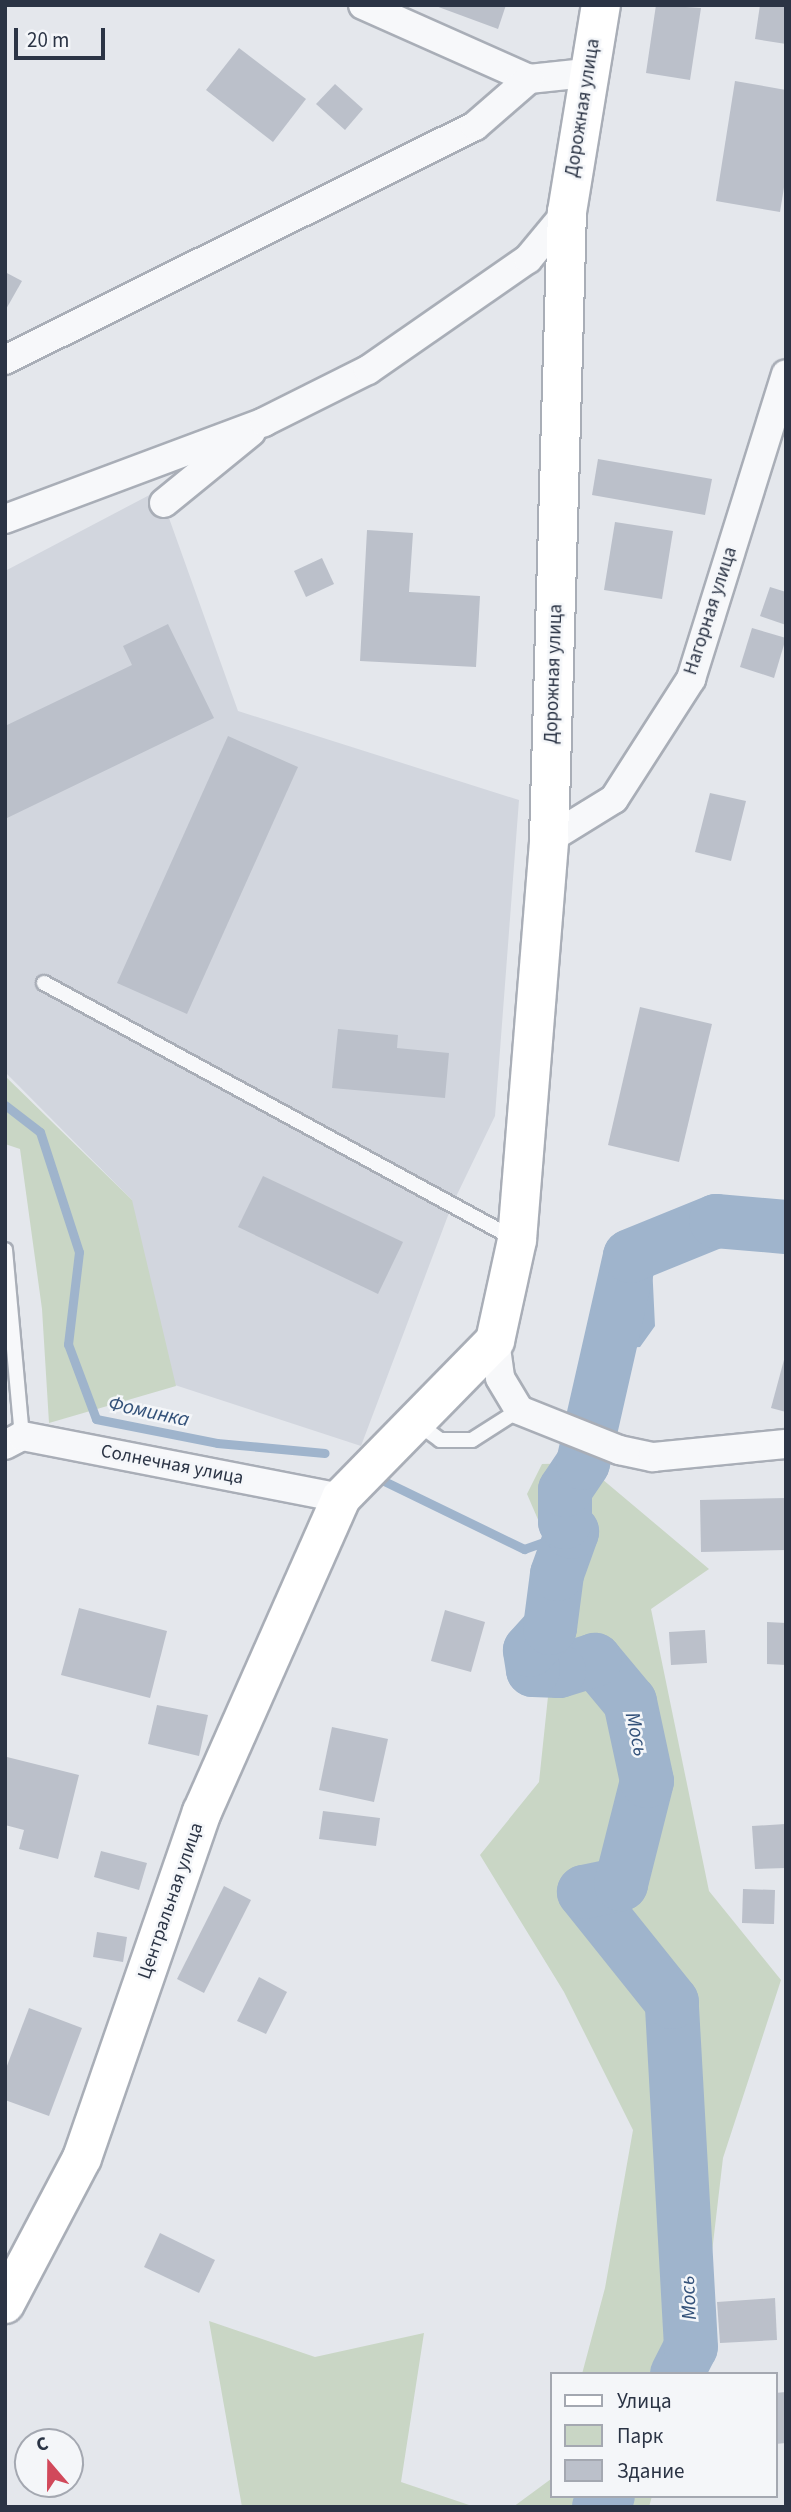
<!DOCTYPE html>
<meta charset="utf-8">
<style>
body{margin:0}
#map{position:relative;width:791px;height:2512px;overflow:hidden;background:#e4e7ec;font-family:"Source Sans 3",sans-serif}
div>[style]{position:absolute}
.built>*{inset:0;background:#d2d6de}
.green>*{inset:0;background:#c9d6c5}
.water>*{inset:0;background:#9fb4cc}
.stream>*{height:9px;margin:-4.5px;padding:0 4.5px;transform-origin:4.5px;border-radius:4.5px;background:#9fb4cc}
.river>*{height:54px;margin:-27px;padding:0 27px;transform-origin:27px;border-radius:27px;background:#9fb4cc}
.building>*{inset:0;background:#bbc0ca}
.roads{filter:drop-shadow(2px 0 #a9aeb7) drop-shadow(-2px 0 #a9aeb7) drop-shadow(0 2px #a9aeb7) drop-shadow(0 -2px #a9aeb7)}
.lane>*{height:14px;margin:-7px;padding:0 7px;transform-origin:7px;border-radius:7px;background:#f7f8fa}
.street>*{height:28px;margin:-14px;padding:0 14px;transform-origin:14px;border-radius:14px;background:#f7f8fa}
.secondary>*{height:38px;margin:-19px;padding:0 19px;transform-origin:19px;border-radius:19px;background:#fff}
span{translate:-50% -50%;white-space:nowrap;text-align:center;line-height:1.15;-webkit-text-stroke:5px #f4f6f9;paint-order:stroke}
.street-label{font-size:19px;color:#2b3445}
.water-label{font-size:21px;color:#34527a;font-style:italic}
.frame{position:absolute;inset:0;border:7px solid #2b3445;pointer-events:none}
.legend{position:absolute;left:550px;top:2372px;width:228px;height:126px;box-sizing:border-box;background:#f4f6f9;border:2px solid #a4a8b1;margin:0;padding:9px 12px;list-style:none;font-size:21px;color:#2b3445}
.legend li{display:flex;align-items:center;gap:14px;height:35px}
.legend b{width:35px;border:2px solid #a4a8b1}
.north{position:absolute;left:14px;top:2428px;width:70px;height:70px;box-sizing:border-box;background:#f4f6f9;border:2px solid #a4a8b1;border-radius:50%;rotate:340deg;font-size:19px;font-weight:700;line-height:28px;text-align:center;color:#2b3445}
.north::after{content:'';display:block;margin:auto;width:24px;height:32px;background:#d1495b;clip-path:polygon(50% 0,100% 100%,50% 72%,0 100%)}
.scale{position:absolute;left:14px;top:28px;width:91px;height:32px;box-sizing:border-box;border:4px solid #2b3445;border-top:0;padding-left:9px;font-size:21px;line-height:24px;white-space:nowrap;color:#2b3445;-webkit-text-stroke:5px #f4f6f9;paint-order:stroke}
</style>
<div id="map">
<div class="built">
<div style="clip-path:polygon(159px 490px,238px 711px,519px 800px,495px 1116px,452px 1205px,361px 1446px,132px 1371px,132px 1200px,5px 1072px,5px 571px)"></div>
</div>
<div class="green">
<div style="clip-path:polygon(5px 1076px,132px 1200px,176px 1386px,49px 1423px,42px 1309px,20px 1149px,5px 1144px)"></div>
<div style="clip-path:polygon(583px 1463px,709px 1569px,651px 1609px,709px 1891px,781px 1980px,723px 2158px,712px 2252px,682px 2374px,582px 2374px,605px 2288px,633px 2130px,564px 1992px,480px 1855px,539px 1782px,561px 1573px,527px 1494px,542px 1464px)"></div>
<div style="clip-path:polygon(209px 2321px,315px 2357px,424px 2333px,401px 2482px,475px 2507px,242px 2507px)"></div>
<div style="clip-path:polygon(551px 2479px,551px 2496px,652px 2496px,649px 2507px,513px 2507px)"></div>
</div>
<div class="water">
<div style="clip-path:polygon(620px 1259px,629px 1270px,645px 1261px,652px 1264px,655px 1326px,640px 1347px,627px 1348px,624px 1337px,602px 1324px,604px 1284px)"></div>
</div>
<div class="stream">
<div style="left:5px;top:1105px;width:44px;rotate:37.6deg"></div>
<div style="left:40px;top:1132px;width:126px;rotate:72deg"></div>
<div style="left:79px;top:1252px;width:93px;rotate:96.8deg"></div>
<div style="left:68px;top:1344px;width:80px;rotate:69.5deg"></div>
<div style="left:96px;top:1419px;width:123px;rotate:11.2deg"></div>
<div style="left:217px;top:1443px;width:108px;rotate:5.3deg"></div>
<div style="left:384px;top:1481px;width:156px;rotate:25.9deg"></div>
<div style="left:524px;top:1549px;width:51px;rotate:-19.5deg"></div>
</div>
<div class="river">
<div style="left:677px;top:2374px;width:30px;rotate:-63deg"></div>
<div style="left:691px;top:2347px;width:346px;rotate:-93.2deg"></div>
<div style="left:672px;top:2002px;width:141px;rotate:-128.7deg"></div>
<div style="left:584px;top:1892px;width:38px;rotate:-12deg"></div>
<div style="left:621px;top:1884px;width:106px;rotate:-75.8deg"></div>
<div style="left:647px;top:1781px;width:81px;rotate:-102.1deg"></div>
<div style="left:630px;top:1702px;width:55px;rotate:-129.8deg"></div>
<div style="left:595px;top:1660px;width:38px;rotate:163deg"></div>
<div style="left:559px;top:1671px;width:26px;rotate:-178deg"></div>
<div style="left:533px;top:1670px;width:20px;rotate:-99deg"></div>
<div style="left:530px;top:1650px;width:30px;rotate:-48deg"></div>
<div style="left:550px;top:1628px;width:54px;rotate:-82.6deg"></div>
<div style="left:557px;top:1574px;width:45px;rotate:-70.3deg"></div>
<div style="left:572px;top:1532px;width:12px;rotate:-125deg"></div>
<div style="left:565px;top:1522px;width:32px;rotate:-90deg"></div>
<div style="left:565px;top:1490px;width:32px;rotate:-56deg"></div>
<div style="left:583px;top:1463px;width:212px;rotate:-77.2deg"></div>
<div style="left:630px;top:1256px;width:93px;rotate:-22.1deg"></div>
<div style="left:716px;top:1221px;width:70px;rotate:4.9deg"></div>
<div style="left:599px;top:2507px;width:14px;rotate:-51deg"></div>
</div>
<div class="building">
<div style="clip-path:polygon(433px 5px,506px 5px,498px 29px)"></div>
<div style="clip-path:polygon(656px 5px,701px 8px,690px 80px,646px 73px)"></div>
<div style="clip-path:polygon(760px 5px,786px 5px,786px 44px,755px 39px)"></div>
<div style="clip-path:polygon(239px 48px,306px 99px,273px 142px,206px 90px)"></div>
<div style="clip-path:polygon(735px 81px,786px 90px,786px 175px,780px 212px,716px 201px)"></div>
<div style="clip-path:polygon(335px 84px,363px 109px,345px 130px,316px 104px)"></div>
<div style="clip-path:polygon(5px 272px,22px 281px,5px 311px)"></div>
<div style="clip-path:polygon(598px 459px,712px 479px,705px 515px,592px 495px)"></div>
<div style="clip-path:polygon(615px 522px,673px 531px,662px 599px,604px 590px)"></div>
<div style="clip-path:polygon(367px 530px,413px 533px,409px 592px,480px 596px,476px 667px,360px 661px)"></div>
<div style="clip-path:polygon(322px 558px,334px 584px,306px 597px,294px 571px)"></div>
<div style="clip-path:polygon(770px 587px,786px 592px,786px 625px,760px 616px)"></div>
<div style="clip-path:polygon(168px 624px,214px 718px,5px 819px,5px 726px,132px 665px,123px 646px)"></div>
<div style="clip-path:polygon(752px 628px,786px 638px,774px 678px,740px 667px)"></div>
<div style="clip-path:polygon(228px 736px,298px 767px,187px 1014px,117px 983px)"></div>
<div style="clip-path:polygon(710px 793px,746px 801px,731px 861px,695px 852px)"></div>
<div style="clip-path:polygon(640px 1007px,712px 1024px,679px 1162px,608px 1145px)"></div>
<div style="clip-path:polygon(338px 1029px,398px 1035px,397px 1048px,449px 1053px,445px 1098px,332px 1088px)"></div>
<div style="clip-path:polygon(263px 1176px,403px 1242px,378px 1294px,238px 1227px)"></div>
<div style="clip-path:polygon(785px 1356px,786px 1356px,786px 1412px,771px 1408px)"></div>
<div style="clip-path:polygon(786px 1498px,786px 1550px,701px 1552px,700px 1500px)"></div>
<div style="clip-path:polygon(79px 1608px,167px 1631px,150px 1698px,61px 1675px)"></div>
<div style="clip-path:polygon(445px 1610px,485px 1622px,471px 1672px,431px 1661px)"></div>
<div style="clip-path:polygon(767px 1622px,786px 1623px,786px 1665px,767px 1664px)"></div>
<div style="clip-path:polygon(705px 1630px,707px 1663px,671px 1665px,669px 1632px)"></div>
<div style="clip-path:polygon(157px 1705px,208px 1715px,199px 1756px,148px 1744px)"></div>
<div style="clip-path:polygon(332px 1727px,388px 1739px,374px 1802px,319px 1790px)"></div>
<div style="clip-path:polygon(7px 1757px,79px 1775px,58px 1859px,19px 1849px,24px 1830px,5px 1825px)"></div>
<div style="clip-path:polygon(323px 1811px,380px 1818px,376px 1846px,319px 1839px)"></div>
<div style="clip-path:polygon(785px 1824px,786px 1868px,755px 1869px,752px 1826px)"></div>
<div style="clip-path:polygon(101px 1851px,147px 1863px,139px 1890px,94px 1877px)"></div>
<div style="clip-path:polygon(224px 1886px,251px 1900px,204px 1993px,177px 1979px)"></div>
<div style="clip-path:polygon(743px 1889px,775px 1890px,774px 1924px,742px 1923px)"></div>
<div style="clip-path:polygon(97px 1932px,127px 1937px,123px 1962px,93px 1957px)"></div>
<div style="clip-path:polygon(259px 1977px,287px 1992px,266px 2034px,237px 2021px)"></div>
<div style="clip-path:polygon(29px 2008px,82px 2028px,49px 2116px,5px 2100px,5px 2071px)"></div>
<div style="clip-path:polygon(160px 2233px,215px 2260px,199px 2293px,144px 2267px)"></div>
<div style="clip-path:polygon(775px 2298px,777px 2340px,720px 2343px,717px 2302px)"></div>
<div style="clip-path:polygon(786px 2392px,786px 2443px,775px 2444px,775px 2393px)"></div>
</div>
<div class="roads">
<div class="lane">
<div style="left:44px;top:983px;width:534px;rotate:28.53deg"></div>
<div style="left:5px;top:1250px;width:187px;rotate:84.8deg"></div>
<div style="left:417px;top:1423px;width:29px;rotate:36deg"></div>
<div style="left:440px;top:1440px;width:32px"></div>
<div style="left:472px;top:1440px;width:56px;rotate:-32.6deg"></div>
</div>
<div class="street">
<div style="left:363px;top:5px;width:182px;rotate:24deg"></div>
<div style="left:529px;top:79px;width:57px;rotate:-6deg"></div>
<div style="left:5px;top:360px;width:525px;rotate:-26.47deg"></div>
<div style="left:475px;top:126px;width:72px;rotate:-41deg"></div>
<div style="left:164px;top:503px;width:112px;rotate:-39.2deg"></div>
<div style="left:5px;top:519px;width:277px;rotate:-20.5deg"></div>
<div style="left:264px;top:422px;width:116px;rotate:-26.6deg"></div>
<div style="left:368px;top:370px;width:195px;rotate:-34.8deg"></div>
<div style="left:528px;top:259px;width:61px;rotate:-50.3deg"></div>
<div style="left:549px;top:839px;width:76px;rotate:-31.6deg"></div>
<div style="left:614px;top:799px;width:143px;rotate:-57.3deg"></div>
<div style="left:691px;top:679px;width:319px;rotate:-72.7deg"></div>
<div style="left:495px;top:1341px;width:37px;rotate:82deg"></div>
<div style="left:500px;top:1378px;width:37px;rotate:59deg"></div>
<div style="left:519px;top:1410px;width:108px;rotate:21.8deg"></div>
<div style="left:619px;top:1450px;width:35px;rotate:12deg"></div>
<div style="left:653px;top:1457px;width:134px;rotate:-5.6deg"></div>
<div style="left:5px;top:1445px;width:19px;rotate:-28deg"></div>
<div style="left:22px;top:1436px;width:325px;rotate:11deg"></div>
</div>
<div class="secondary">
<div style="left:5px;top:2304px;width:165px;rotate:-62.2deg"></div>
<div style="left:82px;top:2158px;width:366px;rotate:-70.9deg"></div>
<div style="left:202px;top:1812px;width:343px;rotate:-66.1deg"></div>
<div style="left:341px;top:1498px;width:220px;rotate:-45.6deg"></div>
<div style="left:495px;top:1341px;width:103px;rotate:-77.7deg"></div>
<div style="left:517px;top:1240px;width:402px;rotate:-85.4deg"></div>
<div style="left:549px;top:839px;width:627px;rotate:-88.36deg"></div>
<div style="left:567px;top:212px;width:210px;rotate:-80.7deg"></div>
</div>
</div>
<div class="street-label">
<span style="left:583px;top:108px;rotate:-81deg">Дорожная улица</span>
<span style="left:711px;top:611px;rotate:-72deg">Нагорная улица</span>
<span style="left:554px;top:674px;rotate:-88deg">Дорожная улица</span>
<span style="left:172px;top:1465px;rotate:11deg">Солнечная улица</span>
<span style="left:171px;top:1901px;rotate:-71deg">Центральная улица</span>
</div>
<div class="water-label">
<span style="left:149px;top:1411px;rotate:12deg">Фоминка</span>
<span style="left:637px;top:1734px;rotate:78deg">Мось</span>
<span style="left:688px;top:2298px;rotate:-93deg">Мось</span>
</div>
<div class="frame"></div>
<ul class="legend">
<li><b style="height:9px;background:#fff"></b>Улица</li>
<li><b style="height:19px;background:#c9d6c5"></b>Парк</li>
<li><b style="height:19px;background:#bbc0ca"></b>Здание</li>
</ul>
<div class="north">С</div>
<div class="scale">20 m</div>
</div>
